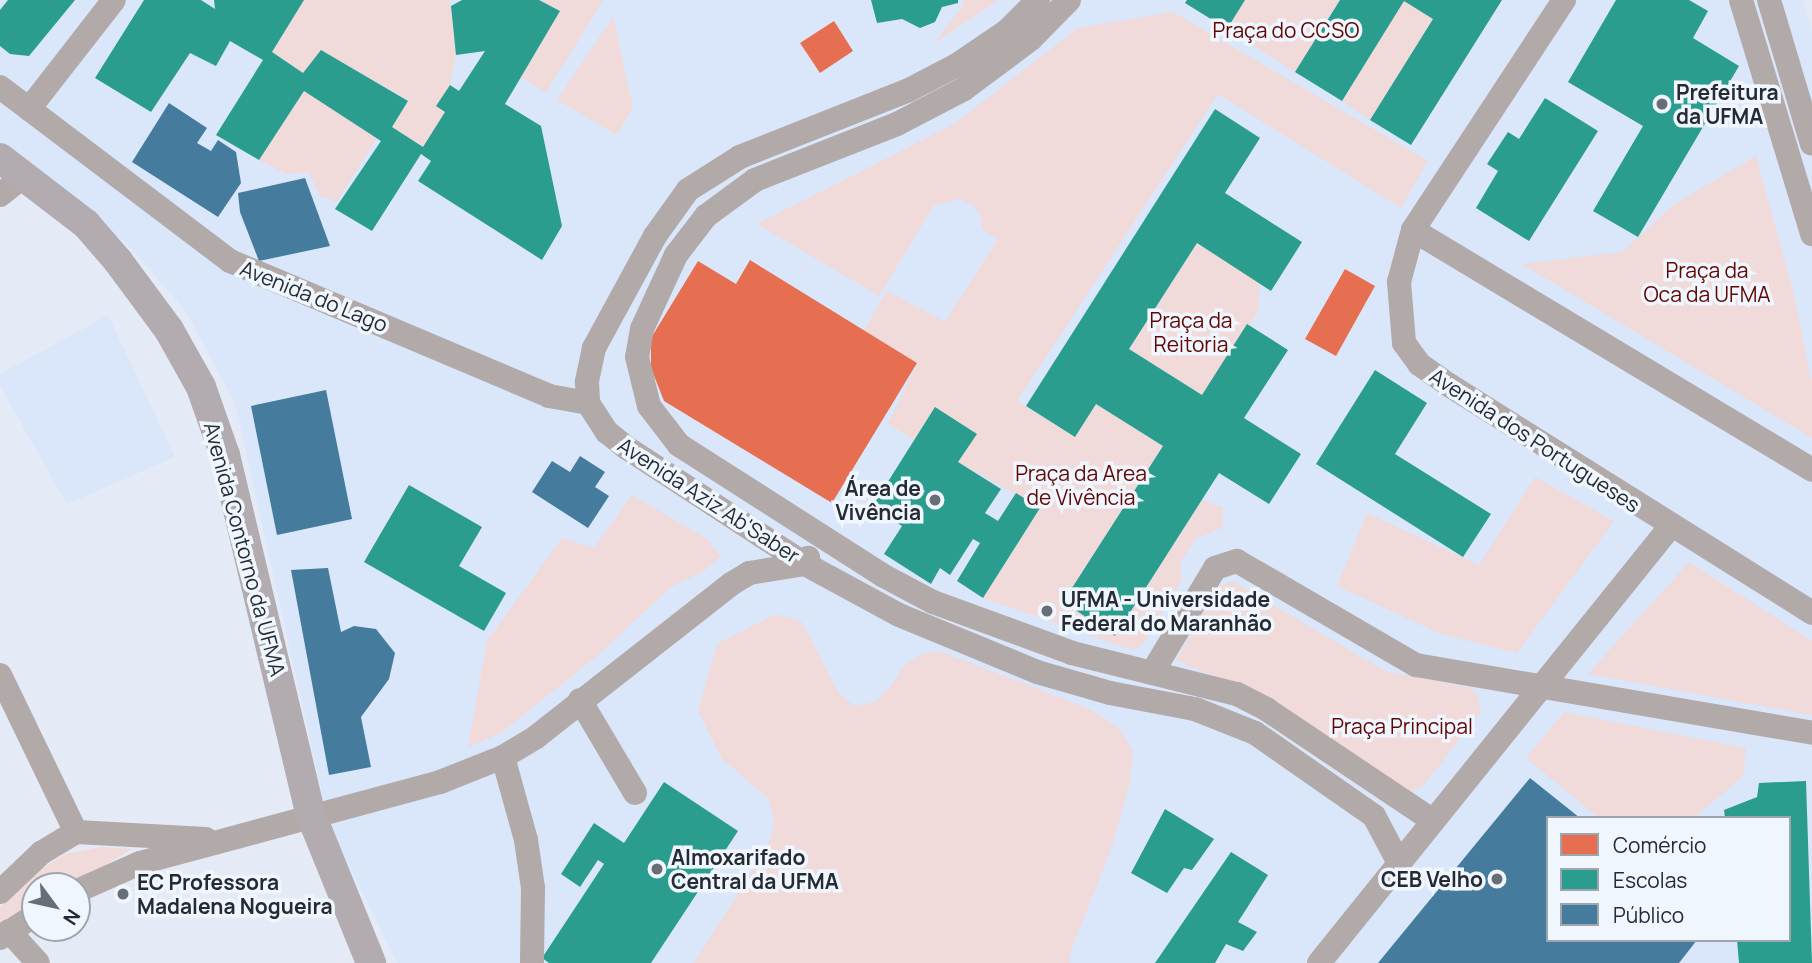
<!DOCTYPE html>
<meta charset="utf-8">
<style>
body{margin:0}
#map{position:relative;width:1812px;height:963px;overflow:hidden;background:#e4ebf6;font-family:Manrope,sans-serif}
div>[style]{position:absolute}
.built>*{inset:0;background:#dae6fa}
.green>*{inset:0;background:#f0dada}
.shops>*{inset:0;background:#e76f51}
.schools>*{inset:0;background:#2a9d8f}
.public>*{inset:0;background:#457b9d}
.minor>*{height:24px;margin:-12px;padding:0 12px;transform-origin:12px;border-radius:12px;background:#b2a9a9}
.major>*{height:30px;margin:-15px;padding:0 15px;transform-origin:15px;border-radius:15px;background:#b2abaf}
.dots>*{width:19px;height:19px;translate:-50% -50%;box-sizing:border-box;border:4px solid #f0f6fe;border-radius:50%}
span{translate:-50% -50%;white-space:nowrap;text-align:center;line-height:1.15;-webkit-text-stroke:7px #f0f6fe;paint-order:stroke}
.park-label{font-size:21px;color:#610700}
.poi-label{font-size:21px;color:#262b33;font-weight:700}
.left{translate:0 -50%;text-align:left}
.right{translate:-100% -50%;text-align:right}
.street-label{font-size:21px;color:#262b33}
.legend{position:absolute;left:1546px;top:816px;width:245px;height:126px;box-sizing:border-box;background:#f0f6fe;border:2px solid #9fa5ad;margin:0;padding:9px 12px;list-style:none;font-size:21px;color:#262b33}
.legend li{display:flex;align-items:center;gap:14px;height:35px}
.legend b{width:35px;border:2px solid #9fa5ad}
.north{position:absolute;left:21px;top:872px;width:70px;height:70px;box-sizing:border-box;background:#f0f6fe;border:2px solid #9fa5ad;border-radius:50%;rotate:123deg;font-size:19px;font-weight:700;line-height:28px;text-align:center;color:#262b33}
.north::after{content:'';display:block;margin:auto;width:24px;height:32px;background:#686e77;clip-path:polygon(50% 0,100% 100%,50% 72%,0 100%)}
</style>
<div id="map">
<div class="built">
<div style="clip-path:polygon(evenodd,0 0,1803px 0,1812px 31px,1812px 963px,397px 963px,329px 824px,235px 403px,185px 310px,125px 242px,0 155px,0 0,1548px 818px,1789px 818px,1789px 940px,1548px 940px,1548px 818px)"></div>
<div style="clip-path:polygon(108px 315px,175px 457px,67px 504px,0 386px,0 374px)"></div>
</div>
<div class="green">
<div style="clip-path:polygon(304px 0,450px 0,456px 55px,450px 85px,436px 106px,445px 112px,423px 147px,392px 127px,408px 100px,321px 50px,303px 73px,272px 52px)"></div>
<div style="clip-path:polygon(539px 0,603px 0,546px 93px,521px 77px,559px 11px)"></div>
<div style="clip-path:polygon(963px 0,998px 0,934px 44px,963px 5px)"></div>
<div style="clip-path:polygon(1245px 0,1336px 0,1339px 2px,1295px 72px,1227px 29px)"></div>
<div style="clip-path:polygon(1404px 1px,1433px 19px,1370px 120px,1342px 101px)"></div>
<div style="clip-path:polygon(1173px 12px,1428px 161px,1401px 208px,1218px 94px,1017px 401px,1075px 437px,1096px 404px,1163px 446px,1063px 602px,1115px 636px,1202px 500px,1223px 507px,1222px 528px,1196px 538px,1180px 563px,1182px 579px,1143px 645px,1132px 650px,983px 598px,1040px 508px,958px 462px,976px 434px,935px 408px,914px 440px,888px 424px,917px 363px,864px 330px,887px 291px,945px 322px,998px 239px,981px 229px,981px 216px,973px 205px,959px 199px,934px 205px,879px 296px,757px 224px,954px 124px,1078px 28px)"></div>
<div style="clip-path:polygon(613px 17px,633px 107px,617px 135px,557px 100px)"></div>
<div style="clip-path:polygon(304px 91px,378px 137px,336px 202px,320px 196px,309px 172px,286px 174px,259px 160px)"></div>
<div style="clip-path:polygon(1756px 156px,1794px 294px,1812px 384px,1812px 438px,1522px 264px,1622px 252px,1673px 205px)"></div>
<div style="clip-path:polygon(1197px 243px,1260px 283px,1258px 312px,1202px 395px,1129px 349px)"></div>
<div style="clip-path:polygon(1535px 477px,1614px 521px,1517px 653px,1441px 634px,1337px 586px,1367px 513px,1479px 565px)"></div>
<div style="clip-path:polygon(632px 495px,707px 539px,721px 556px,704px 571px,671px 587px,597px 656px,501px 733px,468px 747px,487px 641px,562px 538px,594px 548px)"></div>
<div style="clip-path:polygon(1689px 562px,1812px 641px,1812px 715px,1588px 674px)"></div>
<div style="clip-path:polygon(1233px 581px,1385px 671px,1471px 688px,1478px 695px,1480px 713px,1423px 786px,1409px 791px,1254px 691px,1176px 661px,1217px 587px)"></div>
<div style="clip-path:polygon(776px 614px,802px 622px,838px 692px,854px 706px,875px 702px,893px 684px,902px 667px,919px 655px,940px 651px,1094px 711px,1119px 729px,1133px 751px,1130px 782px,1112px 847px,1070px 953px,1070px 963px,694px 963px,768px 846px,774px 823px,769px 799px,722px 759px,698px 711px,717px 644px)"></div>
<div style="clip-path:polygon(1564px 712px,1746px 748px,1743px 776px,1694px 818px,1599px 818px,1526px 758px)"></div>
<div style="clip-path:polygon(102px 847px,132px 849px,70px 886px,35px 886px,35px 906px,0 929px,0 907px,32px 875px,65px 854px)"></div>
</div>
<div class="shops">
<div style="clip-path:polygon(834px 21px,853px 51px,820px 73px,800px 43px)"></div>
<div style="clip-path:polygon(750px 260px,917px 363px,832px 503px,664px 401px,651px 368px,651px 338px,698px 261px,736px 284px)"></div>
<div style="clip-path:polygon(1345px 269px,1375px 286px,1336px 356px,1305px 339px)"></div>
</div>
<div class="schools">
<div style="clip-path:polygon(8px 0,75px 0,29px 56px,10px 54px,0 46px,0 10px)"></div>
<div style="clip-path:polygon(144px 0,201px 0,215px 9px,214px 0,304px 0,272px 52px,303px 73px,321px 50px,408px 101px,392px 127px,423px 147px,445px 112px,436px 106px,450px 85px,459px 91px,485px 51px,456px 55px,451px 6px,462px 0,539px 0,560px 11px,505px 104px,541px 126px,562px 226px,542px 260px,418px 181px,431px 161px,421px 154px,372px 231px,335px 209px,381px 141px,304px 91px,259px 160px,216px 135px,263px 60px,230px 41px,216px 66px,190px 53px,151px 112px,95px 78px)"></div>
<div style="clip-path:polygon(871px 0,958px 0,958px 3px,942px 7px,935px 22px,920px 28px,902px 19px,877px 23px)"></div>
<div style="clip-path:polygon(1187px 0,1245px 0,1227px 29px,1185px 3px)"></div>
<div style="clip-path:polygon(1340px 0,1502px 0,1411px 145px,1370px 120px,1433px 19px,1404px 1px,1342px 101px,1295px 72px)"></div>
<div style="clip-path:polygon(1616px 0,1689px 0,1708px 11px,1693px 38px,1739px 66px,1638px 237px,1593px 211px,1643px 126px,1568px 82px)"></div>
<div style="clip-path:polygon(1545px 98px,1598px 131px,1529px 241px,1476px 208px,1498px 171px,1487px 164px,1508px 132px,1519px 139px)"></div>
<div style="clip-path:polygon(1215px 109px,1260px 138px,1225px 193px,1302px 242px,1271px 291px,1197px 243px,1129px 349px,1202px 395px,1247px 324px,1288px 350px,1244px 418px,1301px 454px,1269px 504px,1219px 473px,1115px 636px,1063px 602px,1163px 446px,1096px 404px,1075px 437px,1026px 406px)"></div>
<div style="clip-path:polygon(1375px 370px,1427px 403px,1395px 454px,1491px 514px,1463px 557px,1316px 464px)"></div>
<div style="clip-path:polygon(935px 407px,977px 434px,958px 462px,1001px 489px,985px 513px,998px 521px,1016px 493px,1040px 508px,983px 598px,957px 581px,980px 543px,973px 539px,950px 575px,940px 568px,931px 584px,884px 554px,902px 526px,872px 507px)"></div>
<div style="clip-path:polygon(409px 485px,482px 527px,459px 566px,506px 593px,484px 631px,364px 562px)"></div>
<div style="clip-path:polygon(1806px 781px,1812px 963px,1739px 963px,1737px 940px,1789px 940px,1789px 818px,1725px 818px,1724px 810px,1757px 797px,1759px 783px)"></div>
<div style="clip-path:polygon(664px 782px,738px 831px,651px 963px,549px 963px,542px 958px,604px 864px,598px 860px,580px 887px,561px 874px,594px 823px,624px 843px)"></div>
<div style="clip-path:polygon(1165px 809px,1214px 839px,1192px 870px,1184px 868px,1167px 893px,1131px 873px)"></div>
<div style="clip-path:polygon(1231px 852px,1268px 875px,1238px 922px,1257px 932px,1243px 951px,1226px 944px,1215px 963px,1155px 963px)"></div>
</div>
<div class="public">
<div style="clip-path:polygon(169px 103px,207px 128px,197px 143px,211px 151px,218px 140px,236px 152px,241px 183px,218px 217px,132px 162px)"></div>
<div style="clip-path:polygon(305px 178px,330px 246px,259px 261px,240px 212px,238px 193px)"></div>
<div style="clip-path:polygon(326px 390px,352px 519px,277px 535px,251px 406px)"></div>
<div style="clip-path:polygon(580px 456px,605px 472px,595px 487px,609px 496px,588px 528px,532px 492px,552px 461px,570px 472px)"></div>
<div style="clip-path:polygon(328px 568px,341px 632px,354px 626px,376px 629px,395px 653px,389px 679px,361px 717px,371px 767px,329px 775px,291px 570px)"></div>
<div style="clip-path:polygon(1530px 778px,1580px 818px,1548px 818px,1548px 940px,1697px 940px,1679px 963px,1378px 963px)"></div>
</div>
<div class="minor">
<div style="left:1038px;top:0;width:44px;rotate:135deg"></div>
<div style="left:1007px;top:31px;width:60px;rotate:145.8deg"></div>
<div style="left:957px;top:65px;width:54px;rotate:152.5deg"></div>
<div style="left:909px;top:90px;width:182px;rotate:158.4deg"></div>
<div style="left:740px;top:157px;width:62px;rotate:147.6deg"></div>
<div style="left:688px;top:190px;width:57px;rotate:125.7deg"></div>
<div style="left:655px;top:236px;width:128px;rotate:118.6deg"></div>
<div style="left:594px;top:348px;width:35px;rotate:102deg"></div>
<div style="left:587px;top:382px;width:21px;rotate:87deg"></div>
<div style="left:588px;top:403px;width:35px;rotate:57deg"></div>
<div style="left:607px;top:432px;width:26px;rotate:39deg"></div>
<div style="left:627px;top:448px;width:212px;rotate:33.1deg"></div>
<div style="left:805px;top:564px;width:107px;rotate:28.5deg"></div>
<div style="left:899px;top:615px;width:149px;rotate:22.4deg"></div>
<div style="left:1037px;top:672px;width:76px;rotate:16deg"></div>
<div style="left:1110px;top:693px;width:86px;rotate:10.7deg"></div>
<div style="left:1195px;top:709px;width:65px;rotate:21.8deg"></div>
<div style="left:1255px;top:733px;width:145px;rotate:34.9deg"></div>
<div style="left:1374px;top:816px;width:53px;rotate:62deg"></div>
<div style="left:1069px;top:0;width:54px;rotate:134.3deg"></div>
<div style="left:1031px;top:39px;width:84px;rotate:143.3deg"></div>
<div style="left:964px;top:89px;width:76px;rotate:152.4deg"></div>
<div style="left:897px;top:124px;width:153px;rotate:158.5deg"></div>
<div style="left:755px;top:180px;width:61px;rotate:143.7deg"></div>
<div style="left:706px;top:216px;width:49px;rotate:127.6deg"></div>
<div style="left:676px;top:255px;width:81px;rotate:114.7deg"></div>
<div style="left:642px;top:329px;width:28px;rotate:100deg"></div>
<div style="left:637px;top:357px;width:50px;rotate:76.2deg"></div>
<div style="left:649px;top:406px;width:49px;rotate:52.4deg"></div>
<div style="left:679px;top:445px;width:243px;rotate:32.6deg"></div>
<div style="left:884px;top:576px;width:55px;rotate:28deg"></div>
<div style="left:933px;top:602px;width:148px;rotate:20.1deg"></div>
<div style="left:1072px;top:653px;width:170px;rotate:14deg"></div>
<div style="left:1237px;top:694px;width:33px;rotate:27deg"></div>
<div style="left:1266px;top:709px;width:201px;rotate:33.8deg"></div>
<div style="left:1564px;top:0;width:275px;rotate:123.3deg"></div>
<div style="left:1413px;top:230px;width:54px;rotate:105.1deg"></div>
<div style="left:1399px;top:282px;width:61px;rotate:85.3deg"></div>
<div style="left:1404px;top:343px;width:26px;rotate:54deg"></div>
<div style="left:1419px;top:364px;width:37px;rotate:35deg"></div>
<div style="left:1449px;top:385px;width:429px;rotate:32.1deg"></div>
<div style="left:1741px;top:0;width:245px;rotate:73.1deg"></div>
<div style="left:1769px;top:0;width:150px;rotate:73.4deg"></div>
<div style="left:0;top:87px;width:288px;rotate:37.1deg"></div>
<div style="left:230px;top:261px;width:346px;rotate:22.9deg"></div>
<div style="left:549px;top:396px;width:40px;rotate:10deg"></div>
<div style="left:29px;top:109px;width:138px;rotate:-52.1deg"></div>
<div style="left:0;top:195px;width:31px;rotate:-38deg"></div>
<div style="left:1413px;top:230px;width:466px;rotate:31deg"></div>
<div style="left:1152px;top:673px;width:122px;rotate:-59deg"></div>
<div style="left:1215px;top:568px;width:23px;rotate:-18deg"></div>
<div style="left:1237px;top:561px;width:207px;rotate:30.2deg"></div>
<div style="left:1416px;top:665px;width:402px;rotate:9.7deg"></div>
<div style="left:0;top:675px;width:174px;rotate:64.2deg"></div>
<div style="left:580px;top:700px;width:108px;rotate:59.4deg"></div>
<div style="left:503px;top:757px;width:86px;rotate:74.5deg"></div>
<div style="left:526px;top:840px;width:49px;rotate:81.7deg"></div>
<div style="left:533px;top:888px;width:75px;rotate:90.8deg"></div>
<div style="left:77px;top:891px;width:69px;rotate:-24deg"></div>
<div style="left:140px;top:863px;width:311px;rotate:-15.1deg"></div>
<div style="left:440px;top:782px;width:68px;rotate:-21.6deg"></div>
<div style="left:503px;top:757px;width:39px;rotate:-31deg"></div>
<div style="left:536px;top:737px;width:248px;rotate:-38.1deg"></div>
<div style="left:731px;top:584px;width:21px;rotate:-31deg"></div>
<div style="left:749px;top:573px;width:57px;rotate:-9.1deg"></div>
<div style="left:805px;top:564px;width:7px;rotate:-63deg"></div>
<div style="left:0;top:892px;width:57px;rotate:-43.6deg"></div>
<div style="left:41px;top:853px;width:41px;rotate:-31deg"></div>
<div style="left:76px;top:832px;width:130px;rotate:3.1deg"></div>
<div style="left:9px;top:931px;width:43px;rotate:47.8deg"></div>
<div style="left:0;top:938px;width:42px;rotate:-33.3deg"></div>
<div style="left:1319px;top:963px;width:560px;rotate:-51.16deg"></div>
</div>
<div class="major">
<div style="left:0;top:158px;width:108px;rotate:37.5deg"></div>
<div style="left:86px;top:224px;width:49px;rotate:49.1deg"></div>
<div style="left:118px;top:261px;width:86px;rotate:53.5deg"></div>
<div style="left:169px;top:330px;width:65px;rotate:60.7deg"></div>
<div style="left:201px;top:387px;width:72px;rotate:70.6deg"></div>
<div style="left:225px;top:455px;width:370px;rotate:76.6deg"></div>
<div style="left:311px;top:815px;width:160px;rotate:67.9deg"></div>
</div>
<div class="dots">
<div style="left:1662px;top:104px;background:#686e77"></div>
<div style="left:935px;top:500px;background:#686e77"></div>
<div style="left:1047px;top:611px;background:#686e77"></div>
<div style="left:657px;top:869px;background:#686e77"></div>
<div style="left:1497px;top:879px;background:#686e77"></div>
<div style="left:123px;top:894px;background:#686e77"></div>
</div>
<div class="park-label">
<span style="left:1286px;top:30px">Praça do CCSO</span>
<span style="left:1707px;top:282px">Praça da<br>Oca da UFMA</span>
<span style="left:1191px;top:332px">Praça da<br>Reitoria</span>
<span style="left:1081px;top:485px">Praça da Area<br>de Vivência</span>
<span style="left:1402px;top:726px">Praça Principal</span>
</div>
<div class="poi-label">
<span class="left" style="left:1676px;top:104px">Prefeitura<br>da UFMA</span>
<span class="right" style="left:921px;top:500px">Área de<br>Vivência</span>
<span class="left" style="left:1061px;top:611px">UFMA - Universidade<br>Federal do Maranhão</span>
<span class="left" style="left:671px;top:869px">Almoxarifado<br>Central da UFMA</span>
<span class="right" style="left:1483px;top:879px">CEB Velho</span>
<span class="left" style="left:137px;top:894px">EC Professora<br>Madalena Nogueira</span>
</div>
<div class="street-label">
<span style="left:314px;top:296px;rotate:22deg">Avenida do Lago</span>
<span style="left:1535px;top:440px;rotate:33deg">Avenida dos Portugueses</span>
<span style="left:709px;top:500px;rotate:33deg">Avenida Aziz Ab'Saber</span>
<span style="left:245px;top:549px;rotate:75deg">Avenida Contorno da UFMA</span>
</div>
<ul class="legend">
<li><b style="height:19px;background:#e76f51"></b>Comércio</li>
<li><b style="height:19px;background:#2a9d8f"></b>Escolas</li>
<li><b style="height:19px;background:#457b9d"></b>Público</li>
</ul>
<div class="north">N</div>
</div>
